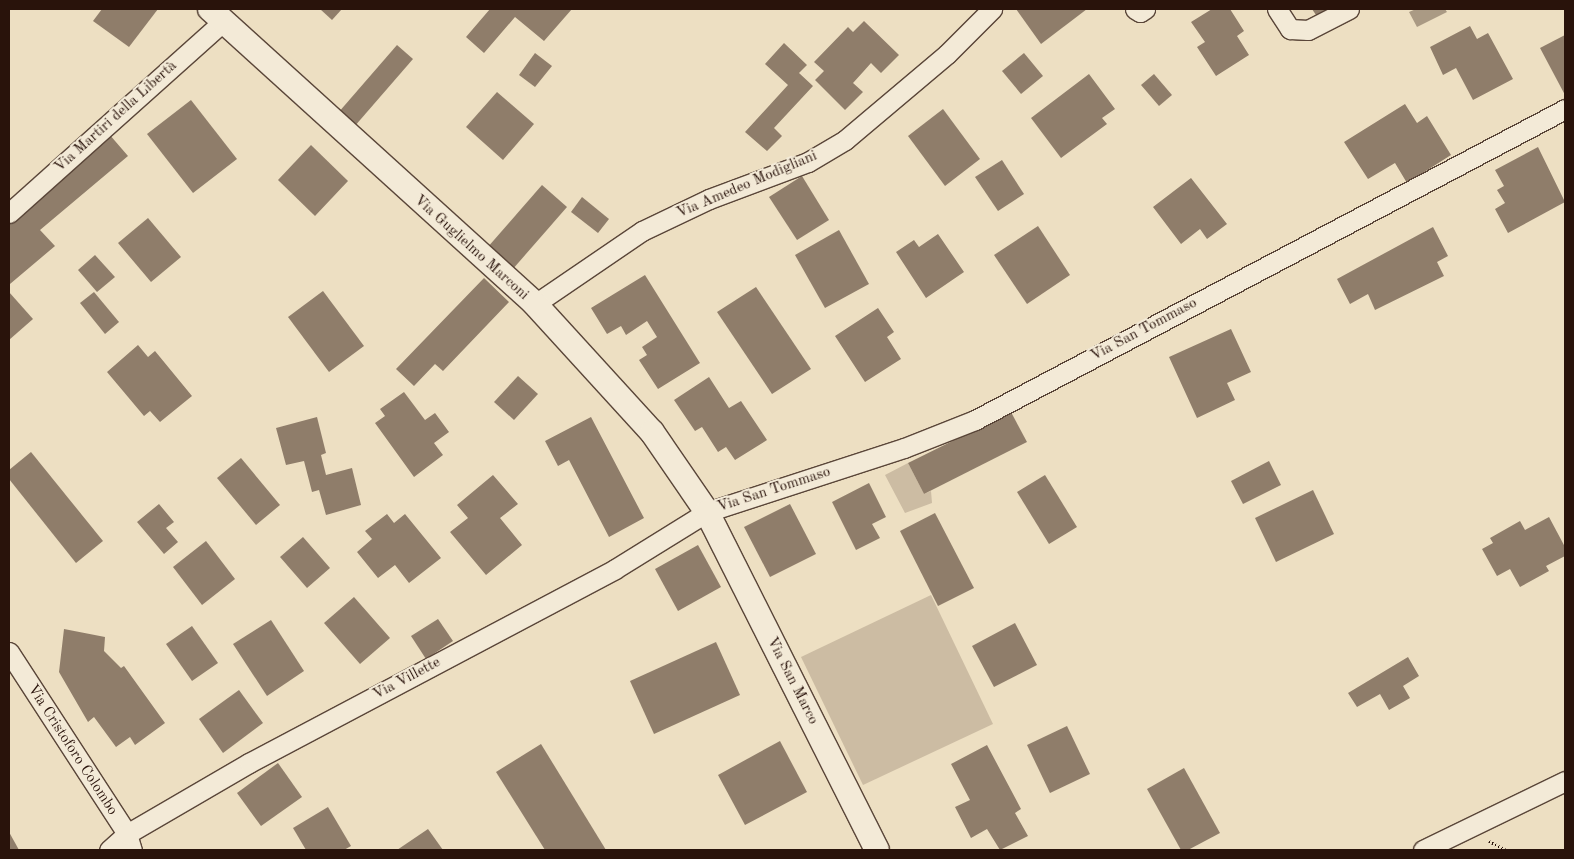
<!DOCTYPE html>
<meta charset="utf-8">
<style>
body{margin:0}
#map{position:relative;width:1574px;height:859px;overflow:hidden;background:#eddfc2;font-family:"Old Standard TT",serif}
div>[style]{position:absolute}
.green>*{inset:0;background:#ccbca3}
.water>*{inset:0;background:#aa9a84}
.building>*{inset:0;background:#8f7d6a}
.path>*{height:3px;margin-top:-1.5px;transform-origin:0;background:repeating-linear-gradient(90deg,#29130b 0 1px,transparent 0 3.5px)}
.roads{filter:drop-shadow(1px 0 #5a4639) drop-shadow(-1px 0 #5a4639) drop-shadow(0 1px #5a4639) drop-shadow(0 -1px #5a4639)}
.minor>*{height:19px;margin:-9.5px;padding:0 9.5px;transform-origin:9.5px;border-radius:9.5px;background:#f3ead7}
.tertiary>*{height:24px;margin:-12px;padding:0 12px;transform-origin:12px;border-radius:12px;background:#f3ead7}
span{translate:-50% -50%;white-space:nowrap;text-align:center;line-height:1.15;-webkit-text-stroke:4px #f3ead7;paint-order:stroke}
.street-label{font-size:15px;color:#29130b}
.frame{position:absolute;inset:0;border:10px solid #29130b;pointer-events:none}
</style>
<div id="map">
<div class="green">
<div style="clip-path:polygon(908px 463px,924px 494px,931px 491px,932px 503px,905px 513px,885px 475px)"></div>
<div style="clip-path:polygon(931px 595px,993px 724px,863px 785px,801px 657px)"></div>
</div>
<div class="water">
<div style="clip-path:polygon(1416px 9px,1445px 9px,1447px 12px,1417px 27px,1409px 12px)"></div>
</div>
<div class="building">
<div style="clip-path:polygon(102px 9px,158px 9px,129px 47px,93px 21px)"></div>
<div style="clip-path:polygon(320px 9px,342px 9px,332px 20px)"></div>
<div style="clip-path:polygon(490px 9px,572px 9px,544px 41px,515px 17px,484px 53px,466px 37px)"></div>
<div style="clip-path:polygon(1016px 9px,1087px 9px,1041px 44px)"></div>
<div style="clip-path:polygon(1212px 9px,1230px 9px,1244px 31px,1237px 36px,1249px 55px,1216px 76px,1197px 47px,1205px 42px,1191px 22px)"></div>
<div style="clip-path:polygon(1312px 9px,1333px 9px,1318px 18px)"></div>
<div style="clip-path:polygon(864px 21px,899px 55px,881px 73px,871px 63px,863px 72px,853px 83px,863px 92px,845px 110px,815px 80px,824px 71px,814px 62px,848px 27px,853px 32px)"></div>
<div style="clip-path:polygon(1470px 26px,1477px 39px,1488px 33px,1513px 79px,1473px 100px,1456px 68px,1443px 75px,1430px 47px)"></div>
<div style="clip-path:polygon(1565px 35px,1565px 95px,1540px 48px)"></div>
<div style="clip-path:polygon(784px 43px,807px 65px,799px 73px,813px 86px,774px 128px,782px 136px,767px 151px,745px 132px,788px 85px,765px 64px)"></div>
<div style="clip-path:polygon(397px 45px,413px 59px,354px 127px,338px 113px)"></div>
<div style="clip-path:polygon(535px 53px,552px 66px,535px 87px,519px 75px)"></div>
<div style="clip-path:polygon(1024px 53px,1043px 76px,1021px 94px,1002px 71px)"></div>
<div style="clip-path:polygon(1089px 74px,1115px 109px,1102px 118px,1107px 124px,1061px 158px,1031px 118px)"></div>
<div style="clip-path:polygon(1154px 74px,1172px 95px,1159px 106px,1141px 85px)"></div>
<div style="clip-path:polygon(497px 92px,534px 124px,503px 160px,466px 127px)"></div>
<div style="clip-path:polygon(191px 100px,237px 159px,193px 193px,147px 134px)"></div>
<div style="clip-path:polygon(1405px 104px,1417px 123px,1427px 116px,1451px 155px,1407px 183px,1395px 163px,1368px 179px,1344px 142px)"></div>
<div style="clip-path:polygon(943px 109px,980px 159px,945px 186px,908px 136px)"></div>
<div style="clip-path:polygon(109px 134px,128px 156px,40px 230px,55px 246px,10px 284px,9px 218px)"></div>
<div style="clip-path:polygon(311px 145px,348px 181px,315px 216px,278px 180px)"></div>
<div style="clip-path:polygon(1538px 147px,1565px 202px,1508px 233px,1495px 209px,1505px 203px,1497px 190px,1504px 186px,1495px 170px)"></div>
<div style="clip-path:polygon(1002px 160px,1024px 194px,998px 211px,975px 177px)"></div>
<div style="clip-path:polygon(802px 176px,829px 220px,797px 240px,769px 197px)"></div>
<div style="clip-path:polygon(1191px 178px,1227px 224px,1207px 239px,1200px 229px,1181px 244px,1153px 207px)"></div>
<div style="clip-path:polygon(542px 185px,567px 207px,512px 270px,487px 248px)"></div>
<div style="clip-path:polygon(582px 197px,609px 219px,598px 233px,571px 212px)"></div>
<div style="clip-path:polygon(148px 218px,181px 257px,151px 282px,118px 243px)"></div>
<div style="clip-path:polygon(1038px 226px,1070px 275px,1027px 304px,994px 255px)"></div>
<div style="clip-path:polygon(1433px 227px,1448px 256px,1437px 262px,1444px 276px,1375px 310px,1368px 294px,1350px 304px,1337px 279px)"></div>
<div style="clip-path:polygon(839px 230px,869px 284px,825px 308px,795px 255px)"></div>
<div style="clip-path:polygon(938px 234px,964px 272px,926px 298px,896px 252px,914px 240px,919px 247px)"></div>
<div style="clip-path:polygon(95px 255px,115px 277px,97px 292px,78px 270px)"></div>
<div style="clip-path:polygon(645px 275px,700px 363px,658px 389px,639px 360px,647px 355px,642px 347px,657px 337px,647px 321px,626px 335px,621px 326px,607px 334px,591px 308px)"></div>
<div style="clip-path:polygon(484px 278px,509px 302px,443px 371px,435px 364px,414px 386px,396px 369px)"></div>
<div style="clip-path:polygon(756px 287px,811px 369px,772px 394px,717px 312px)"></div>
<div style="clip-path:polygon(323px 291px,364px 346px,329px 372px,288px 317px)"></div>
<div style="clip-path:polygon(9px 292px,33px 319px,9px 340px)"></div>
<div style="clip-path:polygon(94px 292px,119px 322px,105px 334px,80px 303px)"></div>
<div style="clip-path:polygon(878px 308px,894px 332px,887px 337px,901px 359px,865px 382px,835px 336px)"></div>
<div style="clip-path:polygon(1231px 329px,1251px 372px,1227px 383px,1235px 400px,1197px 418px,1169px 357px)"></div>
<div style="clip-path:polygon(138px 345px,148px 357px,155px 351px,192px 396px,160px 422px,150px 411px,144px 416px,107px 372px)"></div>
<div style="clip-path:polygon(518px 376px,538px 394px,514px 420px,494px 402px)"></div>
<div style="clip-path:polygon(709px 377px,729px 408px,741px 401px,767px 440px,735px 460px,726px 447px,718px 452px,702px 427px,695px 431px,674px 400px)"></div>
<div style="clip-path:polygon(404px 392px,425px 420px,435px 413px,449px 432px,434px 443px,443px 455px,414px 477px,375px 423px,385px 416px,380px 409px)"></div>
<div style="clip-path:polygon(1011px 412px,1027px 442px,924px 494px,908px 463px)"></div>
<div style="clip-path:polygon(317px 417px,326px 453px,321px 455px,326px 475px,352px 468px,361px 505px,326px 515px,319px 490px,312px 492px,304px 461px,286px 465px,276px 428px)"></div>
<div style="clip-path:polygon(591px 417px,644px 518px,609px 537px,569px 460px,558px 466px,545px 441px)"></div>
<div style="clip-path:polygon(31px 452px,103px 541px,76px 563px,9px 479px,9px 470px)"></div>
<div style="clip-path:polygon(241px 458px,280px 505px,256px 525px,217px 478px)"></div>
<div style="clip-path:polygon(1269px 461px,1281px 485px,1243px 504px,1231px 481px)"></div>
<div style="clip-path:polygon(493px 475px,518px 504px,500px 518px,522px 545px,486px 575px,450px 532px,468px 518px,457px 505px)"></div>
<div style="clip-path:polygon(1045px 475px,1077px 527px,1049px 544px,1017px 492px)"></div>
<div style="clip-path:polygon(869px 483px,886px 517px,872px 524px,880px 538px,856px 550px,832px 502px)"></div>
<div style="clip-path:polygon(1313px 490px,1334px 534px,1276px 562px,1255px 518px)"></div>
<div style="clip-path:polygon(159px 504px,174px 522px,166px 528px,178px 542px,164px 554px,137px 522px)"></div>
<div style="clip-path:polygon(790px 504px,816px 554px,770px 577px,744px 527px)"></div>
<div style="clip-path:polygon(935px 513px,974px 588px,938px 606px,900px 531px)"></div>
<div style="clip-path:polygon(387px 514px,394px 523px,405px 514px,441px 558px,409px 583px,395px 565px,378px 578px,357px 552px,372px 539px,365px 531px)"></div>
<div style="clip-path:polygon(1549px 517px,1565px 547px,1565px 556px,1546px 566px,1549px 571px,1520px 587px,1510px 569px,1497px 576px,1482px 549px,1493px 543px,1490px 538px,1520px 521px,1525px 530px)"></div>
<div style="clip-path:polygon(303px 537px,330px 568px,307px 588px,280px 557px)"></div>
<div style="clip-path:polygon(206px 541px,235px 579px,202px 605px,173px 567px)"></div>
<div style="clip-path:polygon(698px 545px,721px 587px,678px 611px,655px 569px)"></div>
<div style="clip-path:polygon(354px 597px,390px 638px,360px 664px,324px 623px)"></div>
<div style="clip-path:polygon(438px 619px,453px 641px,426px 659px,411px 636px)"></div>
<div style="clip-path:polygon(271px 620px,304px 671px,267px 696px,233px 644px)"></div>
<div style="clip-path:polygon(1015px 623px,1037px 665px,994px 687px,972px 646px)"></div>
<div style="clip-path:polygon(192px 626px,218px 663px,192px 681px,166px 644px)"></div>
<div style="clip-path:polygon(64px 629px,105px 637px,104px 651px,121px 668px,124px 666px,165px 723px,135px 745px,130px 737px,116px 747px,94px 717px,88px 722px,59px 672px)"></div>
<div style="clip-path:polygon(716px 642px,740px 695px,654px 734px,630px 681px)"></div>
<div style="clip-path:polygon(1408px 657px,1419px 676px,1403px 686px,1410px 698px,1389px 710px,1380px 694px,1357px 707px,1348px 693px)"></div>
<div style="clip-path:polygon(239px 690px,263px 723px,223px 753px,199px 719px)"></div>
<div style="clip-path:polygon(1067px 726px,1090px 774px,1050px 793px,1027px 745px)"></div>
<div style="clip-path:polygon(780px 741px,807px 792px,745px 825px,718px 775px)"></div>
<div style="clip-path:polygon(541px 744px,606px 850px,545px 850px,496px 772px)"></div>
<div style="clip-path:polygon(987px 745px,1021px 809px,1015px 813px,1028px 836px,1000px 850px,987px 829px,971px 838px,955px 807px,970px 800px,951px 764px)"></div>
<div style="clip-path:polygon(278px 763px,302px 797px,261px 826px,237px 793px)"></div>
<div style="clip-path:polygon(1184px 768px,1220px 833px,1188px 850px,1181px 850px,1147px 789px)"></div>
<div style="clip-path:polygon(328px 807px,351px 846px,344px 850px,306px 850px,293px 828px)"></div>
<div style="clip-path:polygon(428px 829px,443px 850px,397px 850px)"></div>
<div style="clip-path:polygon(9px 832px,19px 850px,9px 850px)"></div>
</div>
<div class="path">
<div style="left:1489px;top:841px;width:19px;rotate:28deg"></div>
</div>
<div class="roads">
<div class="minor">
<div style="left:1135px;top:9px;width:6px;rotate:31deg"></div>
<div style="left:1140px;top:12px;width:6px;rotate:-31deg"></div>
<div style="left:1277px;top:9px;width:24px;rotate:57deg"></div>
<div style="left:1290px;top:29px;width:18px;rotate:3deg"></div>
<div style="left:1308px;top:30px;width:46px;rotate:-27.1deg"></div>
<div style="left:9px;top:213px;width:288px;rotate:-41.8deg"></div>
<div style="left:535px;top:304px;width:130px;rotate:-34.3deg"></div>
<div style="left:642px;top:231px;width:74px;rotate:-25.5deg"></div>
<div style="left:709px;top:199px;width:106px;rotate:-20.5deg"></div>
<div style="left:808px;top:162px;width:43px;rotate:-30.7deg"></div>
<div style="left:845px;top:140px;width:133px;rotate:-40.1deg"></div>
<div style="left:947px;top:54px;width:64px;rotate:-45deg"></div>
<div style="left:9px;top:652px;width:217px;rotate:57deg"></div>
<div style="left:127px;top:834px;width:17px;rotate:73deg"></div>
<div style="left:109px;top:850px;width:24px;rotate:-42deg"></div>
<div style="left:127px;top:834px;width:141px;rotate:-30.2deg"></div>
<div style="left:249px;top:763px;width:414px;rotate:-27.9deg"></div>
<div style="left:615px;top:569px;width:108px;rotate:-31.8deg"></div>
<div style="left:707px;top:512px;width:207px;rotate:-18deg"></div>
<div style="left:904px;top:448px;width:76px;rotate:-21.5deg"></div>
<div style="left:975px;top:420px;width:667px;rotate:-27.79deg"></div>
<div style="left:1423px;top:850px;width:158px;rotate:-25.9deg"></div>
</div>
<div class="tertiary">
<div style="left:210px;top:9px;width:439px;rotate:42.2deg"></div>
<div style="left:535px;top:304px;width:173px;rotate:47.6deg"></div>
<div style="left:652px;top:432px;width:97px;rotate:55.5deg"></div>
<div style="left:707px;top:512px;width:378px;rotate:63.3deg"></div>
</div>
</div>
<div class="street-label">
<span style="left:116px;top:117px;rotate:-42deg">Via Martiri della Libertà</span>
<span style="left:747px;top:185px;rotate:-23deg">Via Amedeo Modigliani</span>
<span style="left:471px;top:248px;rotate:42deg">Via Guglielmo Marconi</span>
<span style="left:1144px;top:330px;rotate:-28deg">Via San Tommaso</span>
<span style="left:774px;top:490px;rotate:-18deg">Via San Tommaso</span>
<span style="left:407px;top:679px;rotate:-28deg">Via Villette</span>
<span style="left:792px;top:681px;rotate:63deg">Via San Marco</span>
<span style="left:72px;top:750px;rotate:57deg">Via Cristoforo Colombo</span>
</div>
<div class="frame"></div>
</div>
